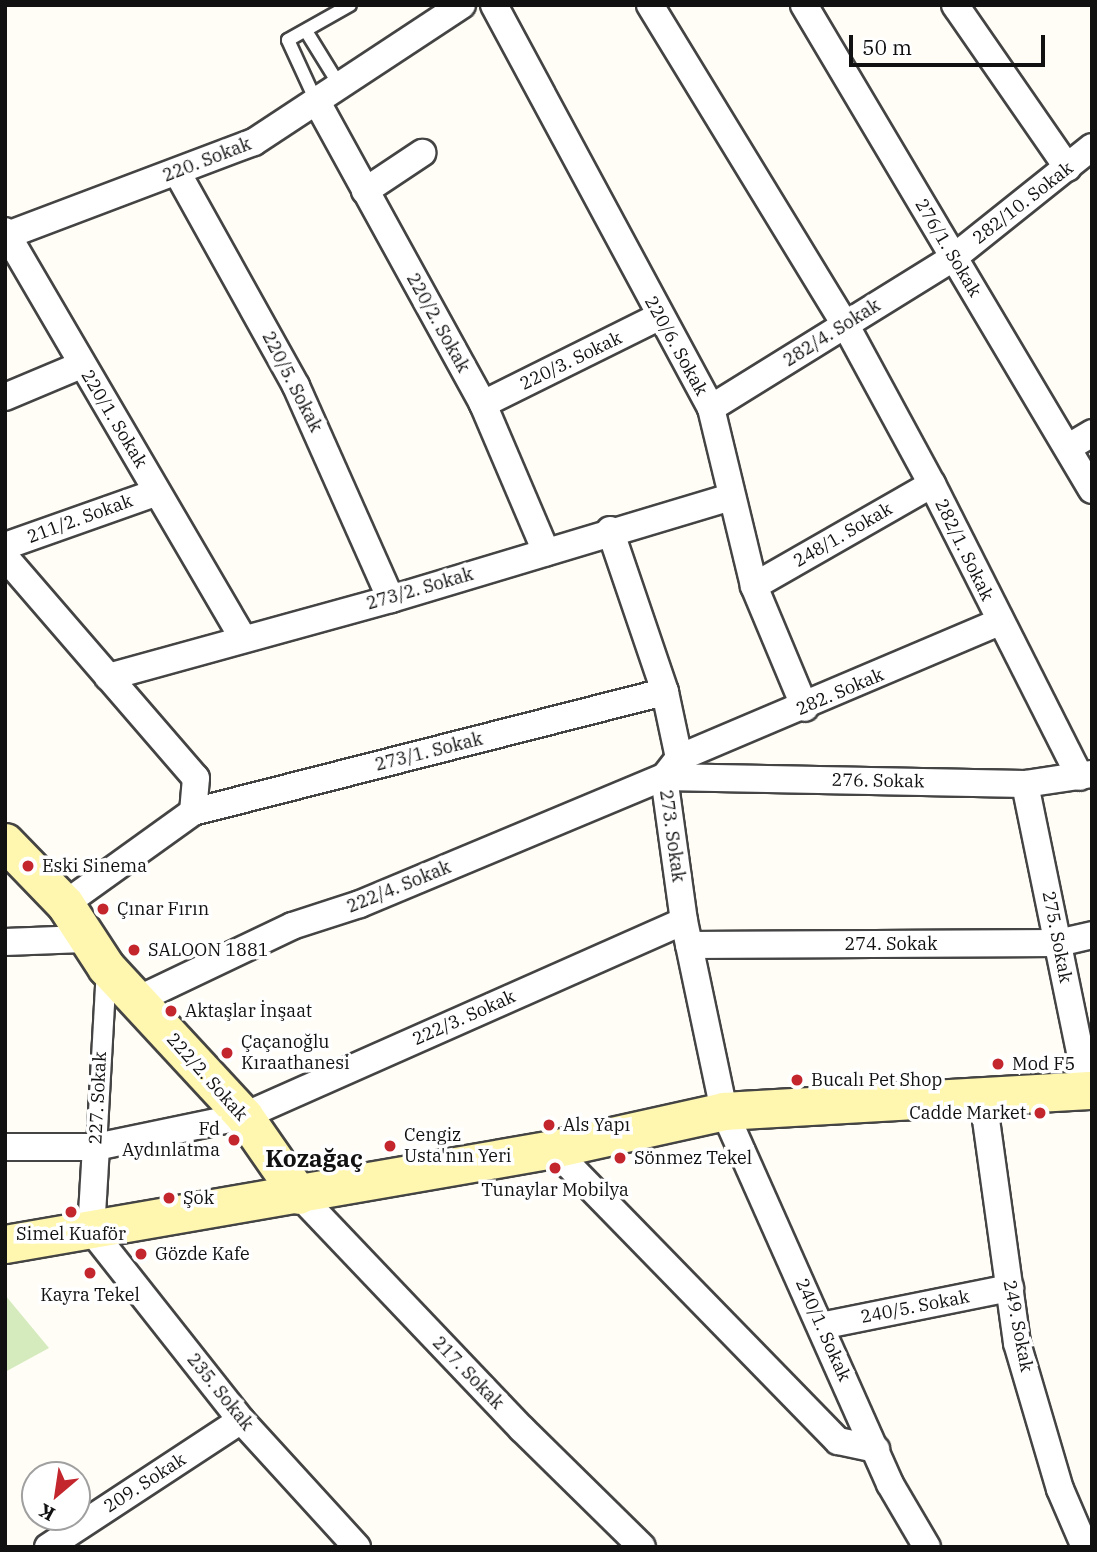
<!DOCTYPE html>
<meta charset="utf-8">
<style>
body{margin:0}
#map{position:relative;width:1097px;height:1552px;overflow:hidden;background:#fffdf5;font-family:"IBM Plex Serif",serif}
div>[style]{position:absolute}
.green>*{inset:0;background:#d5ebbd}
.roads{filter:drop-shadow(2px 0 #444) drop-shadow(-2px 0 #444) drop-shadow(0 2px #444) drop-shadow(0 -2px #444)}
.service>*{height:12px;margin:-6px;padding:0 6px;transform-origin:6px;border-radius:6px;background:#fff}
.pedestrian>*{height:19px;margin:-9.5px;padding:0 9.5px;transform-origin:9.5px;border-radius:9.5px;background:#fff}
.minor>*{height:26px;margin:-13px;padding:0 13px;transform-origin:13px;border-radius:13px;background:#fff}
.secondary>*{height:37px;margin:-18.5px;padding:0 18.5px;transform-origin:18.5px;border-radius:18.5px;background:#fff6b0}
.dots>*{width:19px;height:19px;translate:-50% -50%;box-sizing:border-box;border:4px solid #fff;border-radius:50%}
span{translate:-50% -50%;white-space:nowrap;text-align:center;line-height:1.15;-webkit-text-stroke:7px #fff;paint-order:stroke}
.street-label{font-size:18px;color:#111}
.poi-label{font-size:18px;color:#111}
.left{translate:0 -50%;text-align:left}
.right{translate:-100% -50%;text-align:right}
.district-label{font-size:24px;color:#111;font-weight:700}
.frame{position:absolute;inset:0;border:7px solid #111;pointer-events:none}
.north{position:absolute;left:21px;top:1461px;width:70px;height:70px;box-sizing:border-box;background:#fff;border:2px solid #a0a0a0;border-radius:50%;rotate:209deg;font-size:19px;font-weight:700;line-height:28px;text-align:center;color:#111}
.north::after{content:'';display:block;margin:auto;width:24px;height:32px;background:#c4262e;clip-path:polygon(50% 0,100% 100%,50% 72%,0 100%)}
.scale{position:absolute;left:849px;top:35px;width:196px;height:32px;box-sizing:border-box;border:4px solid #111;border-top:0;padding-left:9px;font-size:21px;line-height:24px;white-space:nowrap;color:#111;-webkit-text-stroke:5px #fff;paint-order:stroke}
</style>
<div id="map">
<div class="green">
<div style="clip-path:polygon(5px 1295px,49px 1348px,5px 1372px)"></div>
</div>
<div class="roads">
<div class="service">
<div style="left:306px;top:31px;width:65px;rotate:58.3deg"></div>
<div style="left:316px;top:101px;width:67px;rotate:-114.7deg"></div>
<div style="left:288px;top:40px;width:71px;rotate:-29.4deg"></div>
</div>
<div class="pedestrian">
<div style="left:96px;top:1147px;width:180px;rotate:-86.8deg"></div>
</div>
<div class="minor">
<div style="left:494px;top:5px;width:458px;rotate:61.7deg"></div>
<div style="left:711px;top:408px;width:183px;rotate:76.4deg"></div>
<div style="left:754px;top:586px;width:132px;rotate:67.3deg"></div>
<div style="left:650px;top:5px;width:374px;rotate:58.6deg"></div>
<div style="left:845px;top:324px;width:182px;rotate:61.5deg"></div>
<div style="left:932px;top:484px;width:328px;rotate:63.2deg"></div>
<div style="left:804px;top:5px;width:564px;rotate:59.3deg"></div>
<div style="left:955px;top:5px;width:198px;rotate:55.3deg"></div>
<div style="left:317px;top:102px;width:345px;rotate:61.2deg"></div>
<div style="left:483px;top:404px;width:161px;rotate:66.9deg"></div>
<div style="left:177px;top:172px;width:245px;rotate:60.9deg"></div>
<div style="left:296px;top:386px;width:233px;rotate:66deg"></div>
<div style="left:365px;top:191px;width:69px;rotate:-33.7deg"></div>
<div style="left:5px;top:231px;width:471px;rotate:59.7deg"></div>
<div style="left:5px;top:236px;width:266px;rotate:-20.7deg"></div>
<div style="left:254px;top:142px;width:249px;rotate:-33.4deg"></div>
<div style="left:5px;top:397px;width:82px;rotate:-22.8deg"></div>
<div style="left:483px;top:404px;width:195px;rotate:-26.4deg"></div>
<div style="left:711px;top:408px;width:285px;rotate:-31.8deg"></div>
<div style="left:953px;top:258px;width:178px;rotate:-38.6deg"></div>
<div style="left:1069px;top:447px;width:27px;rotate:-31deg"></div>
<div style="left:610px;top:530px;width:171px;rotate:71.2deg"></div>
<div style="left:665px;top:692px;width:67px;rotate:78deg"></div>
<div style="left:679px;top:758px;width:24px;rotate:128deg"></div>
<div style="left:664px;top:777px;width:145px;rotate:82.1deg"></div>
<div style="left:684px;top:921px;width:194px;rotate:78.1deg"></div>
<div style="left:724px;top:1111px;width:408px;rotate:66deg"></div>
<div style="left:890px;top:1484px;width:73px;rotate:59.6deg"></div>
<div style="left:5px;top:546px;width:159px;rotate:-19.5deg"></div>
<div style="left:5px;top:557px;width:292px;rotate:49.2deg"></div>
<div style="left:196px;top:778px;width:34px;rotate:95deg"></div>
<div style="left:193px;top:812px;width:158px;rotate:144.3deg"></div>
<div style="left:754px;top:586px;width:205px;rotate:-29.8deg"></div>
<div style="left:108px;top:677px;width:294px;rotate:-15.4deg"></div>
<div style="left:391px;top:599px;width:354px;rotate:-16.7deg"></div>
<div style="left:679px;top:758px;width:349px;rotate:-23deg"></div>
<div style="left:1025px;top:784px;width:313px;rotate:78.4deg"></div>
<div style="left:193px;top:812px;width:487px;rotate:-14.3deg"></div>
<div style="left:5px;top:942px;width:79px;rotate:-2.2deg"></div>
<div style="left:689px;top:945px;width:369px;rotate:-0.3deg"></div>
<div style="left:1058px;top:943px;width:35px;rotate:-13deg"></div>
<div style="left:137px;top:1000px;width:172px;rotate:-25.5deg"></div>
<div style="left:292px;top:926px;width:71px;rotate:-17.9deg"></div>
<div style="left:360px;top:904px;width:329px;rotate:-22.7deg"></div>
<div style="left:664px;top:777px;width:361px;rotate:1.1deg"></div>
<div style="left:1025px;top:784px;width:68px;rotate:-8.5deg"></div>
<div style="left:983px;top:1098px;width:247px;rotate:82.1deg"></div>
<div style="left:1017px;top:1343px;width:152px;rotate:73.6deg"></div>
<div style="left:1060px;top:1489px;width:63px;rotate:66.7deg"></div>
<div style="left:5px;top:1147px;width:91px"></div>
<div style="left:96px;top:1147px;width:151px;rotate:-11.8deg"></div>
<div style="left:244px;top:1116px;width:481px;rotate:-23.9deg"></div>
<div style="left:96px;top:1147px;width:83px;rotate:93.4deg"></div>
<div style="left:91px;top:1230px;width:242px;rotate:51.7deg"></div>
<div style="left:241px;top:1420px;width:172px;rotate:47.6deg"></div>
<div style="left:553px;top:1149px;width:408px;rotate:45.7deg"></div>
<div style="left:838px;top:1441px;width:39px;rotate:12deg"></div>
<div style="left:299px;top:1195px;width:323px;rotate:46.4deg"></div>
<div style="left:522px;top:1429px;width:168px;rotate:44.5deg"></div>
<div style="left:821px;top:1326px;width:193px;rotate:-11.4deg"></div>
<div style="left:48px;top:1547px;width:231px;rotate:-33.3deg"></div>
</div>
<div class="secondary">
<div style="left:5px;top:842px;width:86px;rotate:45.9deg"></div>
<div style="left:65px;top:904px;width:75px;rotate:56.9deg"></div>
<div style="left:106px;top:967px;width:203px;rotate:47.2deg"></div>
<div style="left:244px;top:1116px;width:96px;rotate:55.2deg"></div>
<div style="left:5px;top:1244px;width:556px;rotate:-9.83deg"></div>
<div style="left:553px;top:1149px;width:175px;rotate:-12.5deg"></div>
<div style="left:724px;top:1111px;width:369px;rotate:-3.3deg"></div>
</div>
</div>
<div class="dots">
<div style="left:28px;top:866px;background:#c4262e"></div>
<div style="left:103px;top:909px;background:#c4262e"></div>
<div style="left:134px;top:950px;background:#c4262e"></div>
<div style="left:171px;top:1011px;background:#c4262e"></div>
<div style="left:227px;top:1053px;background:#c4262e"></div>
<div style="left:998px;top:1064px;background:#c4262e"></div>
<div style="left:797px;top:1080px;background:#c4262e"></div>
<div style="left:1040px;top:1113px;background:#c4262e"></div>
<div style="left:549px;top:1125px;background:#c4262e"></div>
<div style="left:234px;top:1140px;background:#c4262e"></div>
<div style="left:390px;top:1146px;background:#c4262e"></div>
<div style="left:620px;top:1158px;background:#c4262e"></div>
<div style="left:555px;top:1168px;background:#c4262e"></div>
<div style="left:169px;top:1198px;background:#c4262e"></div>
<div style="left:71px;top:1212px;background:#c4262e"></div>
<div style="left:141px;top:1254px;background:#c4262e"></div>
<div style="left:90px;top:1273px;background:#c4262e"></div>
</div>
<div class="street-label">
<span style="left:207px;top:160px;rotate:-21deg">220. Sokak</span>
<span style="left:1023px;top:203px;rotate:-38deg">282/10. Sokak</span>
<span style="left:948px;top:248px;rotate:59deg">276/1. Sokak</span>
<span style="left:438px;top:323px;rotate:61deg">220/2. Sokak</span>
<span style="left:832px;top:333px;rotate:-32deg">282/4. Sokak</span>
<span style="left:676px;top:346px;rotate:61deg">220/6. Sokak</span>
<span style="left:571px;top:361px;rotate:-26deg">220/3. Sokak</span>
<span style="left:292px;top:382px;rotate:63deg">220/5. Sokak</span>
<span style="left:114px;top:419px;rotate:59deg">220/1. Sokak</span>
<span style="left:80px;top:519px;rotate:-20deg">211/2. Sokak</span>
<span style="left:843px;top:535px;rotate:-30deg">248/1. Sokak</span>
<span style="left:964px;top:550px;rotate:64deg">282/1. Sokak</span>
<span style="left:420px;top:589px;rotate:-16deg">273/2. Sokak</span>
<span style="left:840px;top:692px;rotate:-23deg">282. Sokak</span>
<span style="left:429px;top:752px;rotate:-14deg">273/1. Sokak</span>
<span style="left:878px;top:781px;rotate:1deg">276. Sokak</span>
<span style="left:672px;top:836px;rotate:82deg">273. Sokak</span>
<span style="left:399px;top:887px;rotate:-22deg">222/4. Sokak</span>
<span style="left:1057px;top:937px;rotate:79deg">275. Sokak</span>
<span style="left:891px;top:944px">274. Sokak</span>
<span style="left:464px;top:1018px;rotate:-24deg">222/3. Sokak</span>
<span style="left:207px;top:1077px;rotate:48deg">222/2. Sokak</span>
<span style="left:98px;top:1098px;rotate:-87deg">227. Sokak</span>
<span style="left:915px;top:1307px;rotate:-11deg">240/5. Sokak</span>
<span style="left:1018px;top:1326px;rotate:79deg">249. Sokak</span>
<span style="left:823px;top:1330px;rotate:66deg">240/1. Sokak</span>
<span style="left:468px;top:1373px;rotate:46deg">217. Sokak</span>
<span style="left:220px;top:1392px;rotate:51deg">235. Sokak</span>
<span style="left:145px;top:1483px;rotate:-33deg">209. Sokak</span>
</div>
<div class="poi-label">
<span class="left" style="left:42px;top:866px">Eski Sinema</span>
<span class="left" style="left:117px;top:909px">Çınar Fırın</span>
<span class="left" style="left:148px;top:950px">SALOON 1881</span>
<span class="left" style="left:185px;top:1011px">Aktaşlar İnşaat</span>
<span class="left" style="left:241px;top:1053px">Çaçanoğlu<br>Kıraathanesi</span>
<span class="left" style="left:1012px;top:1064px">Mod F5</span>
<span class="left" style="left:811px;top:1080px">Bucalı Pet Shop</span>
<span class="right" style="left:1026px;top:1113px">Cadde Market</span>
<span class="left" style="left:563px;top:1125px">Als Yapı</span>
<span class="right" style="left:220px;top:1140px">Fd<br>Aydınlatma</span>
<span class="left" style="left:404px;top:1146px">Cengiz<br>Usta'nın Yeri</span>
<span class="left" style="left:634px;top:1158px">Sönmez Tekel</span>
<span style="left:555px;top:1190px">Tunaylar Mobilya</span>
<span class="left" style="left:183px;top:1198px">Şok</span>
<span style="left:71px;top:1234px">Simel Kuaför</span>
<span class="left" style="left:155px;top:1254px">Gözde Kafe</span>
<span style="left:90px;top:1295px">Kayra Tekel</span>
</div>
<div class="district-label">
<span style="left:314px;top:1159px">Kozağaç</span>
</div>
<div class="frame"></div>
<div class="north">K</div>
<div class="scale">50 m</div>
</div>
